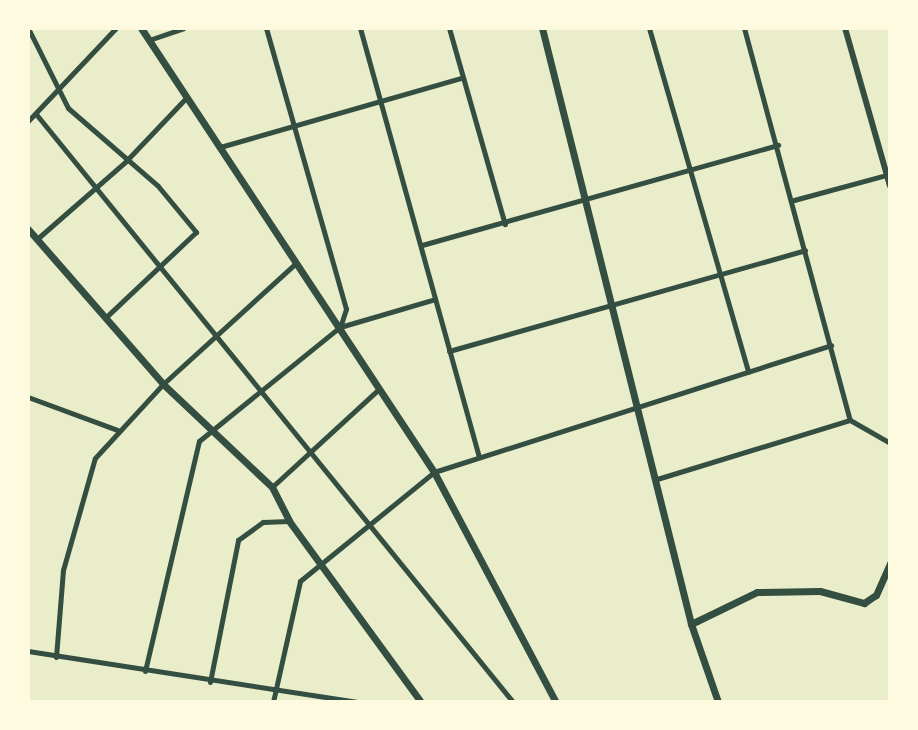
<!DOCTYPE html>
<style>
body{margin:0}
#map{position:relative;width:918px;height:730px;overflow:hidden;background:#e9edc9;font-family:"PT Sans",sans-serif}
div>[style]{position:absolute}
.minor>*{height:5px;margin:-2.5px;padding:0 2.5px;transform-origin:2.5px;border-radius:2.5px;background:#344e41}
.tertiary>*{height:6px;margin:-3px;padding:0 3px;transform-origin:3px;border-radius:3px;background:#344e41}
.secondary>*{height:7px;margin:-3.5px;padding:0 3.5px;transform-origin:3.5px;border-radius:3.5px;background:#344e41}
span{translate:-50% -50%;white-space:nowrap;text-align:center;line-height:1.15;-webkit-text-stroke:6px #fefae0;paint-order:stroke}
.frame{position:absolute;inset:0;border:30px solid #fefae0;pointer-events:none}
</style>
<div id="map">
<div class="minor">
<div style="left:28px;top:28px;width:89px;rotate:63.4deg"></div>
<div style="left:68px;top:108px;width:119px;rotate:40.9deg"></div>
<div style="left:158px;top:186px;width:60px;rotate:50.4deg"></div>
<div style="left:196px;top:232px;width:125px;rotate:136.6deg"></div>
<div style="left:266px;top:28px;width:292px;rotate:74.1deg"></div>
<div style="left:346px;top:309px;width:19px;rotate:108deg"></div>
<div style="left:360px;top:28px;width:444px;rotate:74.5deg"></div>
<div style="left:449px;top:28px;width:204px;rotate:74.1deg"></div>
<div style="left:649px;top:28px;width:358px;rotate:73.9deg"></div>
<div style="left:744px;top:28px;width:406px;rotate:74.9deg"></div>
<div style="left:149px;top:40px;width:36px;rotate:-19deg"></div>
<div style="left:36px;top:114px;width:757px;rotate:50.95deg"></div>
<div style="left:28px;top:121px;width:128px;rotate:-46.6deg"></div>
<div style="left:220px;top:147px;width:251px;rotate:-16deg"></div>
<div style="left:794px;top:200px;width:99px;rotate:-15.2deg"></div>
<div style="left:37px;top:239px;width:118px;rotate:-41.2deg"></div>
<div style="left:126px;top:161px;width:88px;rotate:-46.4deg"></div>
<div style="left:422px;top:245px;width:370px;rotate:-15.7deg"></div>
<div style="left:449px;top:351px;width:370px;rotate:-15.8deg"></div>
<div style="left:28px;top:397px;width:95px;rotate:20.3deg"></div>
<div style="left:657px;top:479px;width:202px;rotate:-17deg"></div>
<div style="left:850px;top:420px;width:46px;rotate:29.9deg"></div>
<div style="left:272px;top:487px;width:144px;rotate:-42.5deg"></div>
<div style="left:28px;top:651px;width:332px;rotate:8.8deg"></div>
<div style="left:56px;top:657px;width:87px;rotate:-85.4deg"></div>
<div style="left:63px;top:570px;width:116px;rotate:-74.1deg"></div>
<div style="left:95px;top:458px;width:100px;rotate:-47.4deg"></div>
<div style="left:163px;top:384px;width:180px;rotate:-42.3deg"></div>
<div style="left:145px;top:671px;width:236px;rotate:-76.8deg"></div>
<div style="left:199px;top:441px;width:181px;rotate:-39deg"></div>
<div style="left:340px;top:327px;width:99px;rotate:-16.4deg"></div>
<div style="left:210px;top:682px;width:145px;rotate:-78.8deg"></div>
<div style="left:238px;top:540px;width:31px;rotate:-36deg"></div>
<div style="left:263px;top:522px;width:26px;rotate:-2deg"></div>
<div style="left:273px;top:702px;width:124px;rotate:-77.4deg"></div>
<div style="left:300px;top:581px;width:173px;rotate:-39.1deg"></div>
<div style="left:434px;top:472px;width:417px;rotate:-17.7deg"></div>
</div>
<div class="tertiary">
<div style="left:845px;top:28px;width:164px;rotate:74.1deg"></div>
</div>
<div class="secondary">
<div style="left:141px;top:28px;width:532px;rotate:56.58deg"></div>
<div style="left:434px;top:472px;width:260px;rotate:62.1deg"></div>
<div style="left:542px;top:28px;width:614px;rotate:75.96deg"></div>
<div style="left:691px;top:624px;width:83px;rotate:70.9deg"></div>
<div style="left:28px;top:229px;width:206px;rotate:48.9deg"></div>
<div style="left:163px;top:384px;width:150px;rotate:43.4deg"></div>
<div style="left:272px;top:487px;width:38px;rotate:63deg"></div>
<div style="left:289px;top:521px;width:224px;rotate:53.9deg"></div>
<div style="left:691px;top:624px;width:73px;rotate:-25.9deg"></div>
<div style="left:757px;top:592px;width:63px;rotate:-0.9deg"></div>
<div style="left:820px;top:591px;width:46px;rotate:15.3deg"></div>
<div style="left:864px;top:603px;width:14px;rotate:-34deg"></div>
<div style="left:876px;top:595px;width:35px;rotate:-66deg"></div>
</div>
<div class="frame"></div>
</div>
